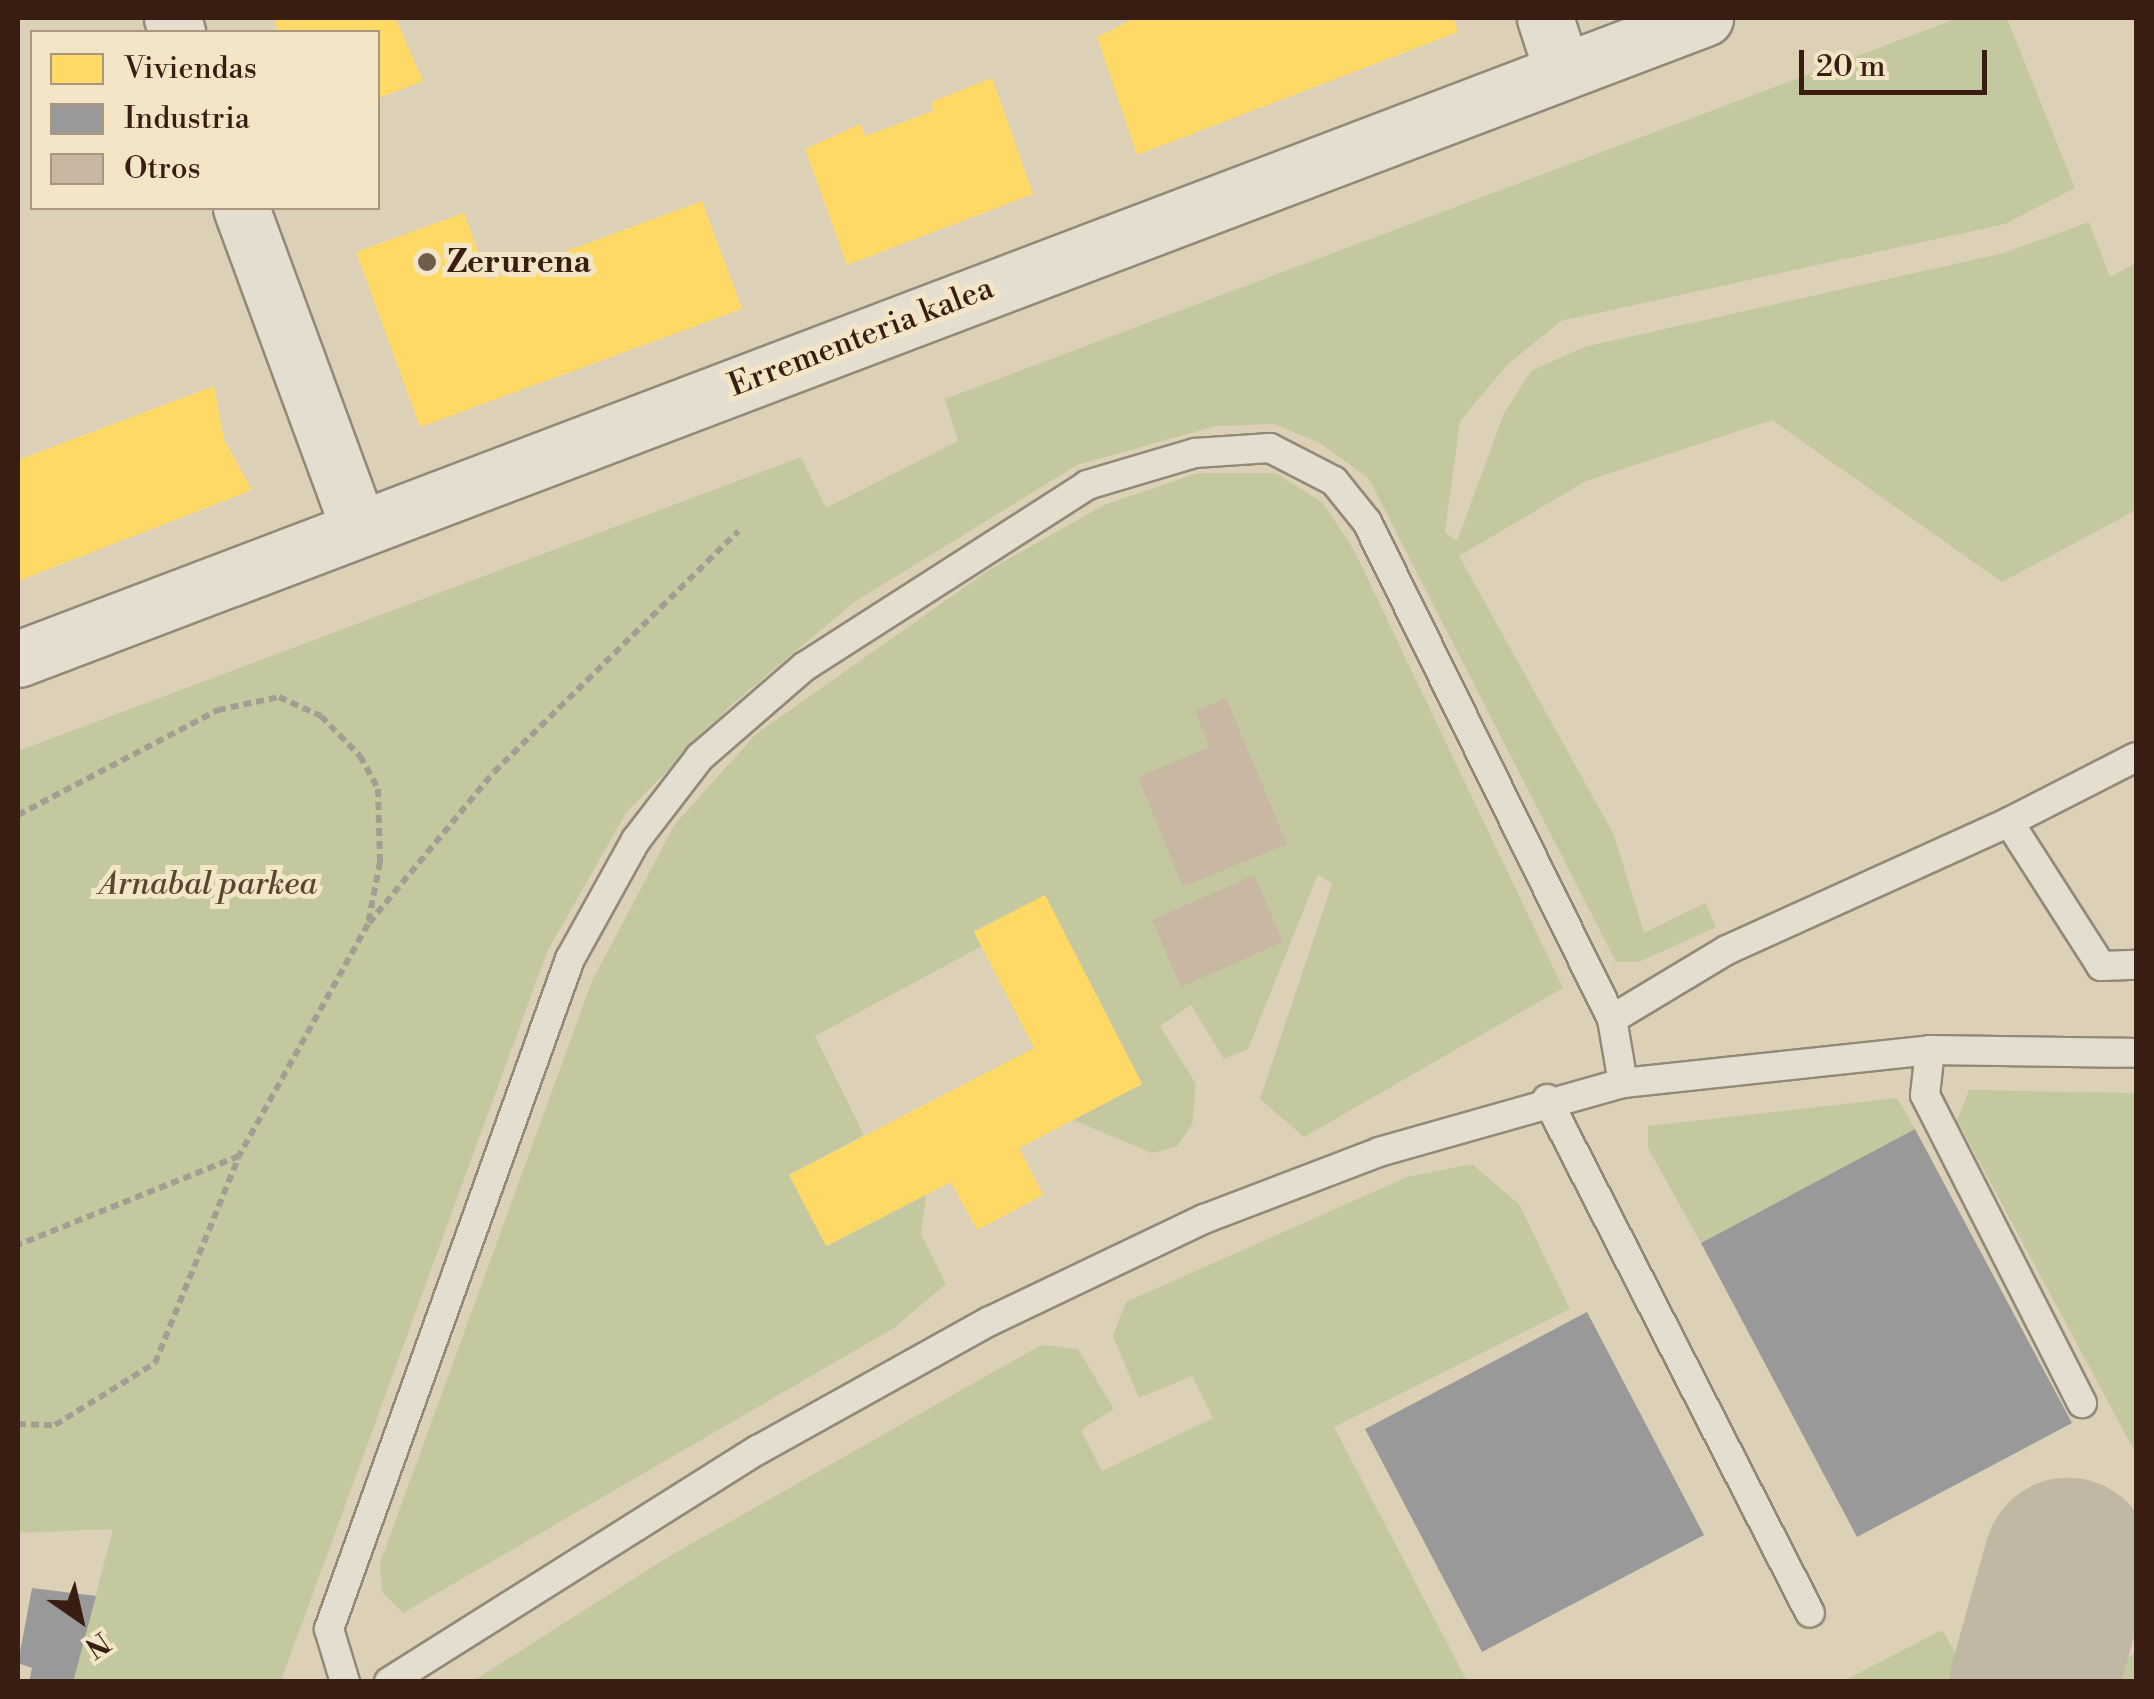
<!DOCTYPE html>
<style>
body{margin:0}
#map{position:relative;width:2154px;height:1699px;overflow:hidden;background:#dcd1b6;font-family:"Libre Bodoni",serif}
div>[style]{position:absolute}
.green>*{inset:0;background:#c4c89f}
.homes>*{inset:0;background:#ffd966}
.industry>*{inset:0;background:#999}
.taxiway>*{height:168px;margin:-84px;padding:0 84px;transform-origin:84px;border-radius:84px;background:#c0b7a4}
.building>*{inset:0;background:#c7b7a3}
.path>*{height:6px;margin-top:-3px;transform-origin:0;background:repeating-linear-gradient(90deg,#a49d92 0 8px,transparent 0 13px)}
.roads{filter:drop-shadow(2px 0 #938979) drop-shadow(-2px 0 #938979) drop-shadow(0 2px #938979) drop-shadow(0 -2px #938979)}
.service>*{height:28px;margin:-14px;padding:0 14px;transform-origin:14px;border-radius:14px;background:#e3ded0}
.minor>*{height:55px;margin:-27.5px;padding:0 27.5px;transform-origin:27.5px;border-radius:27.5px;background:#e3ded0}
.dots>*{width:28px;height:28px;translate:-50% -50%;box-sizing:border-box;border:5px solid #f2e6c6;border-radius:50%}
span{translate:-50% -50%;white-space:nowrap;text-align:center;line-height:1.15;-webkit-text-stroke:10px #f2e6c6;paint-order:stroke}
.poi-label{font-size:32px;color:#391d13;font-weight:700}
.left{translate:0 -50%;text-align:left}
.street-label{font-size:32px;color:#391d13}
.park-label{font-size:32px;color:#574631;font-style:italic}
.frame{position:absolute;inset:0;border:20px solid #391d13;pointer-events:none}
.legend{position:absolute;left:30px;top:30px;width:350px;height:180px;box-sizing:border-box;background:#f2e6c6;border:2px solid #a8967e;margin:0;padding:12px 18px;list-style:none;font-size:30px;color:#391d13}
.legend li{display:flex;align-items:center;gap:20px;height:50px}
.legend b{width:50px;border:2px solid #a8967e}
.north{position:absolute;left:30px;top:1569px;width:100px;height:100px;-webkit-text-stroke:8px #f2e6c6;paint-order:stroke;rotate:146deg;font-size:28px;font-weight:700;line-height:40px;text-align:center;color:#391d13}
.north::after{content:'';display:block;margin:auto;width:35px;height:45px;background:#391d13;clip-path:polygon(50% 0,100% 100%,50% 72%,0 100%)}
.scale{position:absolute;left:1799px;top:50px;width:188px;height:45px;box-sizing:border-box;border:5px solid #391d13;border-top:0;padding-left:12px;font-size:30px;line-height:35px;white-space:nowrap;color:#391d13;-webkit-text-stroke:8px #f2e6c6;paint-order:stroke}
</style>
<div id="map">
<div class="green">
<div style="clip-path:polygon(1958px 18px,2007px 18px,2075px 188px,2005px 224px,1561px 321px,1508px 364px,1460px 421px,1445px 532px,1457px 541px,1504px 413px,1531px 371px,1584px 347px,2004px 253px,2089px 222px,2110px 277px,2136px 263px,2136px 510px,2002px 582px,1772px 420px,1586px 481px,1459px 556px,1614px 835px,1644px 933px,1705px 903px,1716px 927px,1639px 962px,1616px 962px,1369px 479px,1322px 444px,1274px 424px,1216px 426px,1077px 465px,853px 603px,729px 707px,626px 813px,547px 952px,281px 1681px,73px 1681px,113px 1529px,18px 1533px,18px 751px,801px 457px,826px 508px,958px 441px,945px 399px)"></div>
<div style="clip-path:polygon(1198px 473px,1276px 473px,1323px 503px,1354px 550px,1563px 988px,1304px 1137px,1260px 1099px,1332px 884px,1318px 874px,1248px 1049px,1224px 1059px,1191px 1005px,1160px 1026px,1196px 1084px,1192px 1125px,1177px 1146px,1152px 1153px,1073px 1120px,1142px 1084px,1045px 896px,974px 931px,982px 946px,815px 1036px,864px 1135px,789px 1175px,827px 1246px,926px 1195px,921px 1234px,946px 1284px,894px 1328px,403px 1613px,382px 1592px,380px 1563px,592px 981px,675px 824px,756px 734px,989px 570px,1104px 505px)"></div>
<div style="clip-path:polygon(1969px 1090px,2136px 1093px,2136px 1454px,1957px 1120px)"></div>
<div style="clip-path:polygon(1897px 1098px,1915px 1129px,1701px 1243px,1648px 1148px,1648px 1126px)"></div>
<div style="clip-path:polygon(1472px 1164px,1519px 1204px,1570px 1309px,1334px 1427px,1467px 1681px,473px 1681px,668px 1557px,1041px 1345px,1078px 1349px,1114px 1409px,1081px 1430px,1102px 1471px,1213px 1418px,1192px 1376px,1139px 1398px,1113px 1336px,1126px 1302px,1407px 1177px)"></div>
<div style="clip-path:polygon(1942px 1630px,1972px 1681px,1850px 1681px,1849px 1678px)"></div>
<div style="clip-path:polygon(2136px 1653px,2136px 1681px,2078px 1681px)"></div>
</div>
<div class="homes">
<div style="clip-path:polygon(273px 18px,395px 18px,423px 81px,378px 98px,378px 32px,279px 32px)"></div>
<div style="clip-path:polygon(1135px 18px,1453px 18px,1458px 32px,1137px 155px,1097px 37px)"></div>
<div style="clip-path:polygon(992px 78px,1033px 194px,847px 265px,805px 149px,860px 124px,865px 136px,933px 111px,931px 102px)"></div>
<div style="clip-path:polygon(702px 201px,742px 309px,420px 427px,356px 252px,464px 213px,488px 280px)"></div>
<div style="clip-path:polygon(214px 386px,224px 440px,252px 490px,18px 581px,18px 460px)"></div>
<div style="clip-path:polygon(1045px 895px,1142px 1084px,1019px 1148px,1043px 1195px,977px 1230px,951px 1182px,826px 1246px,789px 1175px,1034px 1048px,974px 932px)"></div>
</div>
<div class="industry">
<div style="clip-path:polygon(1915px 1129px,2072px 1423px,1857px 1537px,1701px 1243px)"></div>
<div style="clip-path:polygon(1587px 1312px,1704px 1535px,1482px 1652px,1365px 1429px)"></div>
<div style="clip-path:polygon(32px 1588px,96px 1596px,73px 1682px,29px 1682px,32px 1668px,18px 1663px)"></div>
</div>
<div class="taxiway">
<div style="left:2034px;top:1682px;width:125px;rotate:-74.2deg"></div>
</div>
<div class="building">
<div style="clip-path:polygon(1226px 698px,1287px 844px,1183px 887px,1138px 777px,1210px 747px,1195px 711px)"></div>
<div style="clip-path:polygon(1254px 875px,1283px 942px,1181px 987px,1152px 920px)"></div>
</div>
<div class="path">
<div style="left:18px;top:815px;width:226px;rotate:-27.7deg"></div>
<div style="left:218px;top:710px;width:62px;rotate:-12deg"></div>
<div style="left:279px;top:697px;width:46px;rotate:24.3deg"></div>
<div style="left:321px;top:716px;width:56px;rotate:45.7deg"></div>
<div style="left:360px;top:756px;width:38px;rotate:61deg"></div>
<div style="left:378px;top:789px;width:73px;rotate:88.4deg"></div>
<div style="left:380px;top:862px;width:63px;rotate:101deg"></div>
<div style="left:368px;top:924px;width:265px;rotate:119.1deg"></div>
<div style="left:239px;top:1156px;width:238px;rotate:158.1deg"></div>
<div style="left:369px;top:923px;width:196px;rotate:-50.4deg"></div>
<div style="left:494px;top:772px;width:343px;rotate:-44.6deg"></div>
<div style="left:18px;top:1424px;width:37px;rotate:2deg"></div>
<div style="left:55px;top:1425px;width:118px;rotate:-31.8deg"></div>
<div style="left:155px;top:1363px;width:223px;rotate:-67.9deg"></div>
</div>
<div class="roads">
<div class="service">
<div style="left:2136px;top:757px;width:143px;rotate:152.9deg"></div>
<div style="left:2009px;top:822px;width:171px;rotate:57.4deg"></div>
<div style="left:2101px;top:966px;width:35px;rotate:-2deg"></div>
<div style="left:1612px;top:1019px;width:134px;rotate:-31deg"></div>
<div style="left:1727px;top:950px;width:310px;rotate:-24.4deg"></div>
<div style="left:1930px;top:1050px;width:45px;rotate:96.3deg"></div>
<div style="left:1925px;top:1095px;width:346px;rotate:63deg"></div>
<div style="left:1547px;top:1099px;width:577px;rotate:62.9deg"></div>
<div style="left:345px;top:1682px;width:55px;rotate:-106.8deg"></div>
<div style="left:329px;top:1629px;width:712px;rotate:-70.22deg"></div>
<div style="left:570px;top:959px;width:136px;rotate:-61deg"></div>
<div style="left:636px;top:840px;width:105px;rotate:-52.4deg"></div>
<div style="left:700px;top:757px;width:138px;rotate:-40.9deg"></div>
<div style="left:804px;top:667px;width:336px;rotate:-32.7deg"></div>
<div style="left:1087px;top:485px;width:113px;rotate:-16.5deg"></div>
<div style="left:1195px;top:453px;width:75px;rotate:-3.8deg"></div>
<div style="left:1270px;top:448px;width:72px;rotate:27.3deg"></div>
<div style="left:1334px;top:481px;width:53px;rotate:51.2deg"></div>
<div style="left:1367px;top:522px;width:554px;rotate:63.76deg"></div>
<div style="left:1612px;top:1019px;width:65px;rotate:80.2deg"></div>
<div style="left:389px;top:1682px;width:436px;rotate:-32.2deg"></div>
<div style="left:758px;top:1450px;width:265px;rotate:-29.1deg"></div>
<div style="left:990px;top:1321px;width:237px;rotate:-25.5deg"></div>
<div style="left:1204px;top:1219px;width:187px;rotate:-20.9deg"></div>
<div style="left:1379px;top:1152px;width:254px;rotate:-15.8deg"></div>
<div style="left:1623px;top:1083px;width:309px;rotate:-6.1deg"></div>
<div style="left:1930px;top:1050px;width:206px;rotate:0.8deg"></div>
</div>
<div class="minor">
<div style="left:172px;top:18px;width:15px;rotate:70deg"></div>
<div style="left:1545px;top:18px;width:55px;rotate:71.9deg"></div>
<div style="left:241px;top:208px;width:341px;rotate:69.8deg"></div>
<div style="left:18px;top:659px;width:1805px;rotate:-20.81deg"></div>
</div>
</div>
<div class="dots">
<div style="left:427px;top:262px;background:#725c4c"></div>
</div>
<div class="poi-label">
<span class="left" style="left:447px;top:262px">Zerurena</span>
</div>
<div class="street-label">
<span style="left:861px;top:337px;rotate:-21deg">Errementeria kalea</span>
</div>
<div class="park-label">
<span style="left:208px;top:884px">Arnabal parkea</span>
</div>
<div class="frame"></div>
<ul class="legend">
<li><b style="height:28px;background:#ffd966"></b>Viviendas</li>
<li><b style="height:28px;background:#999"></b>Industria</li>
<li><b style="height:28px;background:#c7b7a3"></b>Otros</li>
</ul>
<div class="north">N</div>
<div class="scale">20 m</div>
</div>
